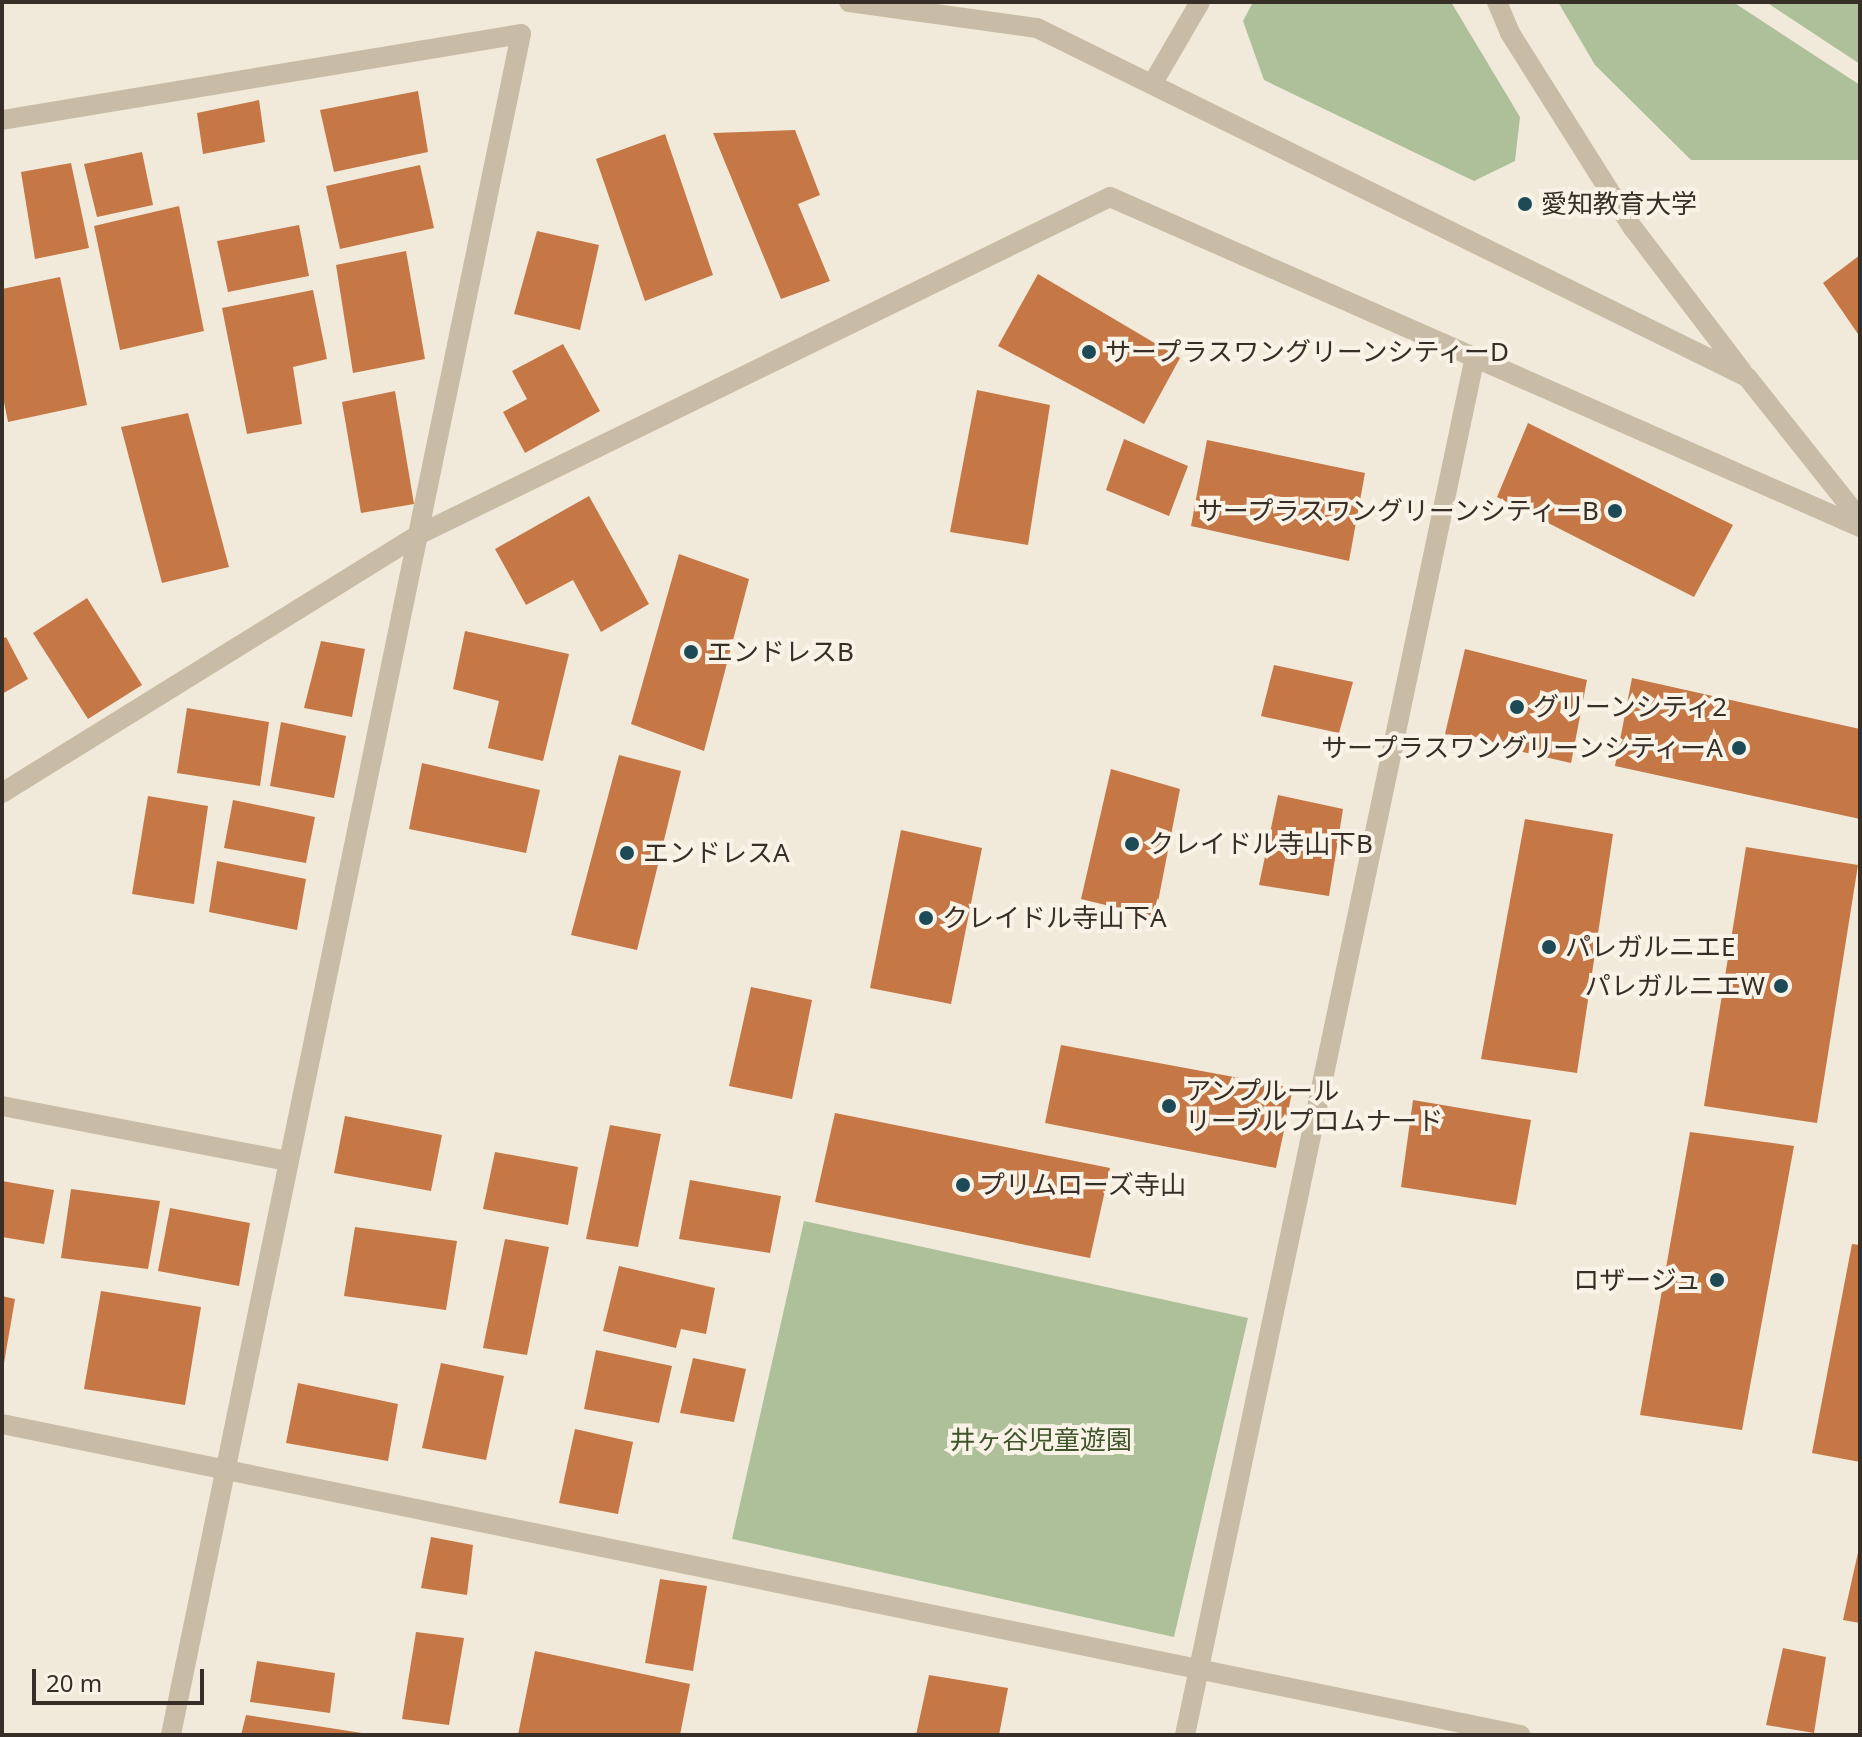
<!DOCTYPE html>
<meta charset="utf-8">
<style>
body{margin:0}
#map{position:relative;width:1862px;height:1737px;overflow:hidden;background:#f1eada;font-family:"Noto Sans","Noto Sans JP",sans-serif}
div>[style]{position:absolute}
.green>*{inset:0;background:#aec09a}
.building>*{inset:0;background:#c57745}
.service>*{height:20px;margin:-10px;padding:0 10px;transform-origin:10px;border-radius:10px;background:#c9bca6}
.minor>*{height:20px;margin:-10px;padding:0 10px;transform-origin:10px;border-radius:10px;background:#c9bca6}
.tertiary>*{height:20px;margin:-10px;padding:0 10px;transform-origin:10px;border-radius:10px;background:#c9bca6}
.dots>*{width:22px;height:22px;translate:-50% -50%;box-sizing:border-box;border:4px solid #f9f3e7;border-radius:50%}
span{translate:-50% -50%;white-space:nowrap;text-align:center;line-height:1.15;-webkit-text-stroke:8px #f9f3e7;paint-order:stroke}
.poi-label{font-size:26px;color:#362e27}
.left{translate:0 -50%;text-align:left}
.right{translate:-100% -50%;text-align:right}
.park-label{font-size:26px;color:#3f542b}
.frame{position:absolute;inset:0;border:4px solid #362e27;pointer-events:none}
.scale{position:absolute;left:32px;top:1669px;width:172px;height:36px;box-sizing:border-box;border:4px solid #362e27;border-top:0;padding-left:10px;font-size:24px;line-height:28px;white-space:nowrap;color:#362e27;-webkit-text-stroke:6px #f9f3e7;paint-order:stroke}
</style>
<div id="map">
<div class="green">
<div style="clip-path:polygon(1253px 2px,1451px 2px,1520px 117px,1515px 161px,1474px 181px,1264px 80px,1243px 21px)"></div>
<div style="clip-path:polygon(1558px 2px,1733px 2px,1860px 85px,1860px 160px,1691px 160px,1595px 65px)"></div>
<div style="clip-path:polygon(1766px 2px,1860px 2px,1860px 64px)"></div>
<div style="clip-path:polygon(804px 1221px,1248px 1318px,1174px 1637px,732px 1539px)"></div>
</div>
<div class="building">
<div style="clip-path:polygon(418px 91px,428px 152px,334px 172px,320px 110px)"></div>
<div style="clip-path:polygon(259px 100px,265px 142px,203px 154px,197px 113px)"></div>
<div style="clip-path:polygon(795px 130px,820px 195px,798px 204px,830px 281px,781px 299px,713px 133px)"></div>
<div style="clip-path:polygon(665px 134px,713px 275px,645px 301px,596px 159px)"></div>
<div style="clip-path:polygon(142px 152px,153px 205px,97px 217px,84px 164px)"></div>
<div style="clip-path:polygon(71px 163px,89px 248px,35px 259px,21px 172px)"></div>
<div style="clip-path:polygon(420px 165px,434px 228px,340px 249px,326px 186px)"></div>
<div style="clip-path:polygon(179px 206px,204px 331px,120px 350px,94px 226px)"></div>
<div style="clip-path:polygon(299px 225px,309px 276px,228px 292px,217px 241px)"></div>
<div style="clip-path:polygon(537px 231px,599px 245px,580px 330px,514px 314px)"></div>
<div style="clip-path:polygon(406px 251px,425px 359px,353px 373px,336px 265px)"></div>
<div style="clip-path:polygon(1860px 255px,1860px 337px,1823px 283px)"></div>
<div style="clip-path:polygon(1038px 274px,1180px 358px,1144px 424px,998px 346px)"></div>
<div style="clip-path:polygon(60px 277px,87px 405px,8px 422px,2px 392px,2px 289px)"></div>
<div style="clip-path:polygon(313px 290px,327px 359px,293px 367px,302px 424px,247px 434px,222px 308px)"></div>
<div style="clip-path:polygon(563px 344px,600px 411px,525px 453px,503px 412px,527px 399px,512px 371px)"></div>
<div style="clip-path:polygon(977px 390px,1050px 405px,1028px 545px,950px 532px)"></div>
<div style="clip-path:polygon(395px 391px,414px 504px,361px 513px,342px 402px)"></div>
<div style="clip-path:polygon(188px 413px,229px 567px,162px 583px,121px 427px)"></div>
<div style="clip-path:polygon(1528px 423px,1733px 525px,1694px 597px,1497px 497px)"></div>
<div style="clip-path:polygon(1124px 439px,1188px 466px,1169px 516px,1106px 490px)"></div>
<div style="clip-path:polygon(1207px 440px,1365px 473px,1349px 561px,1191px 526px)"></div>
<div style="clip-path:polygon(589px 496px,649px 604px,601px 632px,573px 580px,526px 605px,495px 549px)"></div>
<div style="clip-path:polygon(679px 554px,749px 579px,704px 751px,631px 724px)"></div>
<div style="clip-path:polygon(87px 598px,142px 685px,88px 719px,33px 633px)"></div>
<div style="clip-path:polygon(465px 631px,569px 654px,543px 761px,488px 748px,499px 701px,453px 689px)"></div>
<div style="clip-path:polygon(6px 637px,28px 679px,2px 694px,2px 639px)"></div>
<div style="clip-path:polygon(321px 641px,365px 649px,352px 717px,304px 708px)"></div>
<div style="clip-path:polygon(1465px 649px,1587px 680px,1571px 763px,1445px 734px)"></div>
<div style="clip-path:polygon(1274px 665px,1353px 682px,1339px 733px,1261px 716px)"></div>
<div style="clip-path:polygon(1632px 678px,1860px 729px,1860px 819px,1615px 766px)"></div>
<div style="clip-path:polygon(187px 708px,269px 722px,260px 786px,177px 773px)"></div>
<div style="clip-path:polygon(281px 722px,346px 736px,334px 798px,270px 786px)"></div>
<div style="clip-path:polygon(619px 755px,681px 771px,637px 950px,571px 935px)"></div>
<div style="clip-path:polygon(422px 763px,540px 790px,526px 853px,409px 829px)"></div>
<div style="clip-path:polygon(1111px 769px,1180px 789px,1155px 917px,1081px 899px)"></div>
<div style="clip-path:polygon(1278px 795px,1343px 809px,1329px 896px,1259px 885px)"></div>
<div style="clip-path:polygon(148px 796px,208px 806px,194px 904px,132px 894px)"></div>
<div style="clip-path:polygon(233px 800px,315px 817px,306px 863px,224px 848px)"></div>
<div style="clip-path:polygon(1525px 819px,1613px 834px,1577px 1073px,1481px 1059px)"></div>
<div style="clip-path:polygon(901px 830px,982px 848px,951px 1004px,870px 988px)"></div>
<div style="clip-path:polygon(1746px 847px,1858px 865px,1817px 1123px,1704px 1106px)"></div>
<div style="clip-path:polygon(217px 861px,306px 879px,297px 930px,209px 912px)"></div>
<div style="clip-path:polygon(751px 987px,812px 1000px,792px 1099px,729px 1086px)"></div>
<div style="clip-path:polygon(1061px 1045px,1293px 1088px,1276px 1168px,1045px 1123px)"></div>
<div style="clip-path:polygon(1413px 1100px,1531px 1120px,1516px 1205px,1401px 1187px)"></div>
<div style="clip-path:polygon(835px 1113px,1110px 1168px,1090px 1258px,815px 1202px)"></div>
<div style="clip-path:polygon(345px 1116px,442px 1135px,431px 1191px,334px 1173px)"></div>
<div style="clip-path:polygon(610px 1125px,661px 1134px,638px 1247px,586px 1239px)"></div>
<div style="clip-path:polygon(1690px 1132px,1794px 1146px,1742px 1430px,1640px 1415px)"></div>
<div style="clip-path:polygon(495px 1152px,578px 1167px,568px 1225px,483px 1209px)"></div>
<div style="clip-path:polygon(690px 1180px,781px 1196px,770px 1253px,679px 1239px)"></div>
<div style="clip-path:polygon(2px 1181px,54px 1190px,44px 1244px,2px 1237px)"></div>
<div style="clip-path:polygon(71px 1189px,160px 1201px,148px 1269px,61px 1258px)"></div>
<div style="clip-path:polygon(170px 1208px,250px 1223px,239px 1286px,158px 1271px)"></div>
<div style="clip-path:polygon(355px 1227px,457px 1241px,446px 1310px,344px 1296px)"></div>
<div style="clip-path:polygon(505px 1239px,549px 1247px,527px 1355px,483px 1348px)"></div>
<div style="clip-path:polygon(1852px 1244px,1860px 1245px,1860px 1462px,1812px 1453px)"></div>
<div style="clip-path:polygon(619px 1266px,715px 1288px,706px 1334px,681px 1329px,676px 1348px,603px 1331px)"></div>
<div style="clip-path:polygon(101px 1291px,201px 1307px,185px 1405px,84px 1389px)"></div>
<div style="clip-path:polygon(2px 1296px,15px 1299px,4px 1363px,2px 1363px)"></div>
<div style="clip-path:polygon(596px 1350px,672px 1366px,659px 1423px,584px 1409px)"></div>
<div style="clip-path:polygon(693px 1358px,746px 1369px,734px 1422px,680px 1413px)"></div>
<div style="clip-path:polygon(441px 1363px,504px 1376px,486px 1460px,422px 1448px)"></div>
<div style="clip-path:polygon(298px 1383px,398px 1404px,388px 1461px,286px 1443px)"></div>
<div style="clip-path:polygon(575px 1429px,633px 1442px,618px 1514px,559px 1503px)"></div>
<div style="clip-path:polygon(431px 1537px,473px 1545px,467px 1595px,421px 1588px)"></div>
<div style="clip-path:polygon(1859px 1548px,1860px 1548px,1860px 1623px,1843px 1620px)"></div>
<div style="clip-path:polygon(660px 1579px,707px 1586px,693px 1671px,645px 1663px)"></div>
<div style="clip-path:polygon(416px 1632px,464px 1638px,449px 1725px,402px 1719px)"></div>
<div style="clip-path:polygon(1783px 1648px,1826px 1657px,1814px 1733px,1766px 1725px)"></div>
<div style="clip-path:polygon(535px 1651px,690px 1684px,680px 1735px,518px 1735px)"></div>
<div style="clip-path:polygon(257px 1661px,335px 1673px,330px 1713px,250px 1702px)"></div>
<div style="clip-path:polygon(929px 1675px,1008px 1688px,999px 1735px,916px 1735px)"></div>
<div style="clip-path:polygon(246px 1715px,362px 1733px,361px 1735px,241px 1735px)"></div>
</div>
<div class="service">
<div style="left:849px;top:2px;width:190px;rotate:7.9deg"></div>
<div style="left:1037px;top:28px;width:791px;rotate:26.18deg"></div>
<div style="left:1497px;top:2px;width:34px;rotate:67deg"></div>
<div style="left:1510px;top:33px;width:231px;rotate:57.8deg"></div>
<div style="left:1633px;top:228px;width:180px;rotate:52.7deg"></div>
<div style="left:1154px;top:81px;width:91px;rotate:-59.8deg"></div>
</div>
<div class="minor">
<div style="left:2px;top:120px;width:526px;rotate:-9.41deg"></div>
<div style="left:521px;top:34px;width:1737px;rotate:101.63deg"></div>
<div style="left:2px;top:793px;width:490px;rotate:-31.8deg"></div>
<div style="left:418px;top:535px;width:770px;rotate:-26.03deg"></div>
<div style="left:1110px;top:197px;width:819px;rotate:23.75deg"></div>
<div style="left:2px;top:1106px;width:291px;rotate:10.9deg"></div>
<div style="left:2px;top:1424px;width:1550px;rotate:11.58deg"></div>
<div style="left:1185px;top:1735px;width:1409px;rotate:-78.12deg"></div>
</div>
<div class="tertiary">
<div style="left:1747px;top:377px;width:181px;rotate:51.5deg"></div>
</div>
<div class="dots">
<div style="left:1525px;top:204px;background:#1d4a57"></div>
<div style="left:1089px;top:352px;background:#1d4a57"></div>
<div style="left:1615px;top:511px;background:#1d4a57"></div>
<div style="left:691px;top:652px;background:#1d4a57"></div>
<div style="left:1517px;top:707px;background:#1d4a57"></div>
<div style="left:1739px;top:748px;background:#1d4a57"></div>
<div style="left:1132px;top:844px;background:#1d4a57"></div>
<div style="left:627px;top:853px;background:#1d4a57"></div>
<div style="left:926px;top:918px;background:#1d4a57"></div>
<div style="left:1549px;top:947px;background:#1d4a57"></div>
<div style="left:1781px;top:986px;background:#1d4a57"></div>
<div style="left:1169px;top:1106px;background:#1d4a57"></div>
<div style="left:963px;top:1185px;background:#1d4a57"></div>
<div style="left:1717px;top:1280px;background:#1d4a57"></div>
</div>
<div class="poi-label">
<span class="left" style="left:1541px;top:204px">愛知教育大学</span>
<span class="left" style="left:1105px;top:352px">サープラスワングリーンシティーD</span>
<span class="right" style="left:1599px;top:511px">サープラスワングリーンシティーB</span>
<span class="left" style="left:707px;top:652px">エンドレスB</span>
<span class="left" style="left:1533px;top:707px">グリーンシティ2</span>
<span class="right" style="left:1723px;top:748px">サープラスワングリーンシティーA</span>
<span class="left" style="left:1148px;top:844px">クレイドル寺山下B</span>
<span class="left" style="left:643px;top:853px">エンドレスA</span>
<span class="left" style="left:942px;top:918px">クレイドル寺山下A</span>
<span class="left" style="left:1565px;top:947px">パレガルニエE</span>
<span class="right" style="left:1765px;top:986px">パレガルニエW</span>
<span class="left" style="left:1185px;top:1106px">アンプルール<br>リーブルプロムナード</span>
<span class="left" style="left:979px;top:1185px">プリムローズ寺山</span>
<span class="right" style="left:1701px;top:1280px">ロザージュ</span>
</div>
<div class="park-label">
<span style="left:1041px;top:1440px">井ヶ谷児童遊園</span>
</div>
<div class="frame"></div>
<div class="scale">20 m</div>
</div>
